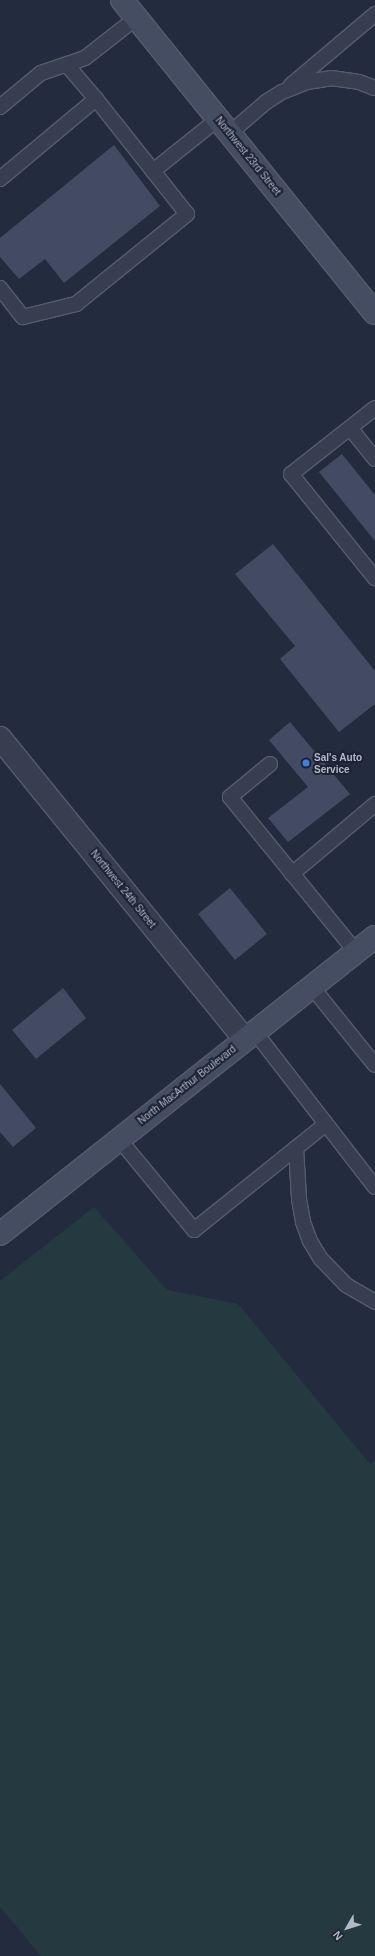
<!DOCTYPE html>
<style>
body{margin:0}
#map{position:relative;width:375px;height:1956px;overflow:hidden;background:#232c3f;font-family:Arial,sans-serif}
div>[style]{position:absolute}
.green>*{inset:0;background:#253a40}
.building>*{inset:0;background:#424b61}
.roads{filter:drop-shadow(1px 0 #555c6d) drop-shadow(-1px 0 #555c6d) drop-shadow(0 1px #555c6d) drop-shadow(0 -1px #555c6d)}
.service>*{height:14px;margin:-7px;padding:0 7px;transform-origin:7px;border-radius:7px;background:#373e4f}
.minor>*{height:22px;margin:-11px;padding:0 11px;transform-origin:11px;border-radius:11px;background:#373e4f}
.secondary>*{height:22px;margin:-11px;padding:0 11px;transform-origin:11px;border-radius:11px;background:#454d62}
.dots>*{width:11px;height:11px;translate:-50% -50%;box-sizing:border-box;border:2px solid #1c2334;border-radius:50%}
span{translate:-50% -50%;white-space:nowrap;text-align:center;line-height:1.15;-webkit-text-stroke:4px #1c2334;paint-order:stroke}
.street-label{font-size:10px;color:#b4b9ca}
.poi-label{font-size:10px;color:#b4b9ca;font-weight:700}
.left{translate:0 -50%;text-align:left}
.north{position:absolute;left:327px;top:1908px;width:40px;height:40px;-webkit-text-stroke:3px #1c2334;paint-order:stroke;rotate:231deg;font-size:11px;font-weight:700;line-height:16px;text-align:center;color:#b4b9ca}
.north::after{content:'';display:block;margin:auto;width:14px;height:18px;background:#b4b9ca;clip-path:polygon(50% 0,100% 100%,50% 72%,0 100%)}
</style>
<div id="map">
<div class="green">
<div style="clip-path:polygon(94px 1207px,167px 1290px,238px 1304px,370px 1464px,375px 1461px,375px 1956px,41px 1956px,0 1907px,0 1281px)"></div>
</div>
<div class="building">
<div style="clip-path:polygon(114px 145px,160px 206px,64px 283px,45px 259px,19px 279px,0 257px,0 238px)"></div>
<div style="clip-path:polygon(342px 454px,375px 495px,375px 541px,319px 472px)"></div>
<div style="clip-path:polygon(273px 544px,375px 671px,375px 704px,339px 732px,280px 659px,295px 646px,235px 574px)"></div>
<div style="clip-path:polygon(290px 722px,350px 794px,288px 842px,268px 818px,308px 787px,269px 740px)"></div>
<div style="clip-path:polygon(230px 888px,267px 934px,235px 960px,198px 914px)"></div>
<div style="clip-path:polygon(63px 988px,86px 1018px,36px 1059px,12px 1030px)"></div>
<div style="clip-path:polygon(0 1084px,36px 1128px,13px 1147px,0 1132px)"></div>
</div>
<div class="roads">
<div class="service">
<div style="left:291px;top:85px;width:110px;rotate:-40.2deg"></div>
<div style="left:96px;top:99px;width:92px;rotate:51.6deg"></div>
<div style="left:0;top:107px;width:53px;rotate:-39.7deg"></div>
<div style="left:41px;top:73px;width:46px;rotate:-18.8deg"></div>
<div style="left:85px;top:58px;width:65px;rotate:-38.1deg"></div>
<div style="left:230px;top:133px;width:48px;rotate:-40.7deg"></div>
<div style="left:266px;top:102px;width:19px;rotate:-32deg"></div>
<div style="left:282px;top:92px;width:27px;rotate:-22deg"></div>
<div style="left:307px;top:82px;width:24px;rotate:-9deg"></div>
<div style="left:331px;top:78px;width:28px;rotate:8deg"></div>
<div style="left:359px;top:82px;width:17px;rotate:21deg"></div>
<div style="left:0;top:179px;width:125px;rotate:-39.8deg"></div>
<div style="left:96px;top:99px;width:45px;rotate:-130.5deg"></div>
<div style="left:0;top:288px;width:37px;rotate:52deg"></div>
<div style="left:23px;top:317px;width:55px;rotate:-13.8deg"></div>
<div style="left:76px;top:304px;width:143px;rotate:-39deg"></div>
<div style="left:187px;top:214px;width:55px;rotate:-128.3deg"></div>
<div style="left:153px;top:171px;width:83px;rotate:-38.7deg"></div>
<div style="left:375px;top:408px;width:107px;rotate:141.8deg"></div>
<div style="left:291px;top:474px;width:134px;rotate:51.1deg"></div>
<div style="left:350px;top:428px;width:40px;rotate:51deg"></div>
<div style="left:270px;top:764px;width:52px;rotate:140.5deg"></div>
<div style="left:230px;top:797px;width:200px;rotate:50.9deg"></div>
<div style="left:292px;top:874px;width:109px;rotate:-40.1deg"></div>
<div style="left:312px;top:987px;width:100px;rotate:51.1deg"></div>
<div style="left:255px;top:1032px;width:196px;rotate:52.3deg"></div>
<div style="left:119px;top:1139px;width:118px;rotate:50.5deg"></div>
<div style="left:194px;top:1230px;width:169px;rotate:-38.8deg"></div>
<div style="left:296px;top:1148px;width:51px;rotate:86.6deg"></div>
<div style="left:299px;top:1199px;width:23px;rotate:80deg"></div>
<div style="left:303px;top:1222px;width:20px;rotate:70deg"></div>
<div style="left:310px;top:1241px;width:21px;rotate:59deg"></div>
<div style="left:321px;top:1259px;width:36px;rotate:46deg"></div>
<div style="left:346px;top:1285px;width:34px;rotate:30deg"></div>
</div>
<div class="minor">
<div style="left:0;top:738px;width:388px;rotate:50.9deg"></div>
</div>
<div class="secondary">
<div style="left:122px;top:0;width:402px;rotate:51.1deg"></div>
<div style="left:0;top:1234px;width:478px;rotate:-38.4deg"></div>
</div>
</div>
<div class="dots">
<div style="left:306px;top:763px;background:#3f7fe0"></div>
</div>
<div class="street-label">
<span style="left:248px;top:156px;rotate:51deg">Northwest 23rd Street</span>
<span style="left:123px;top:889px;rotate:51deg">Northwest 24th Street</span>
<span style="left:187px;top:1085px;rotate:-38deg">North MacArthur Boulevard</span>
</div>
<div class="poi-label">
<span class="left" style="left:314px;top:763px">Sal's Auto<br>Service</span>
</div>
<div class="north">N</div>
</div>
